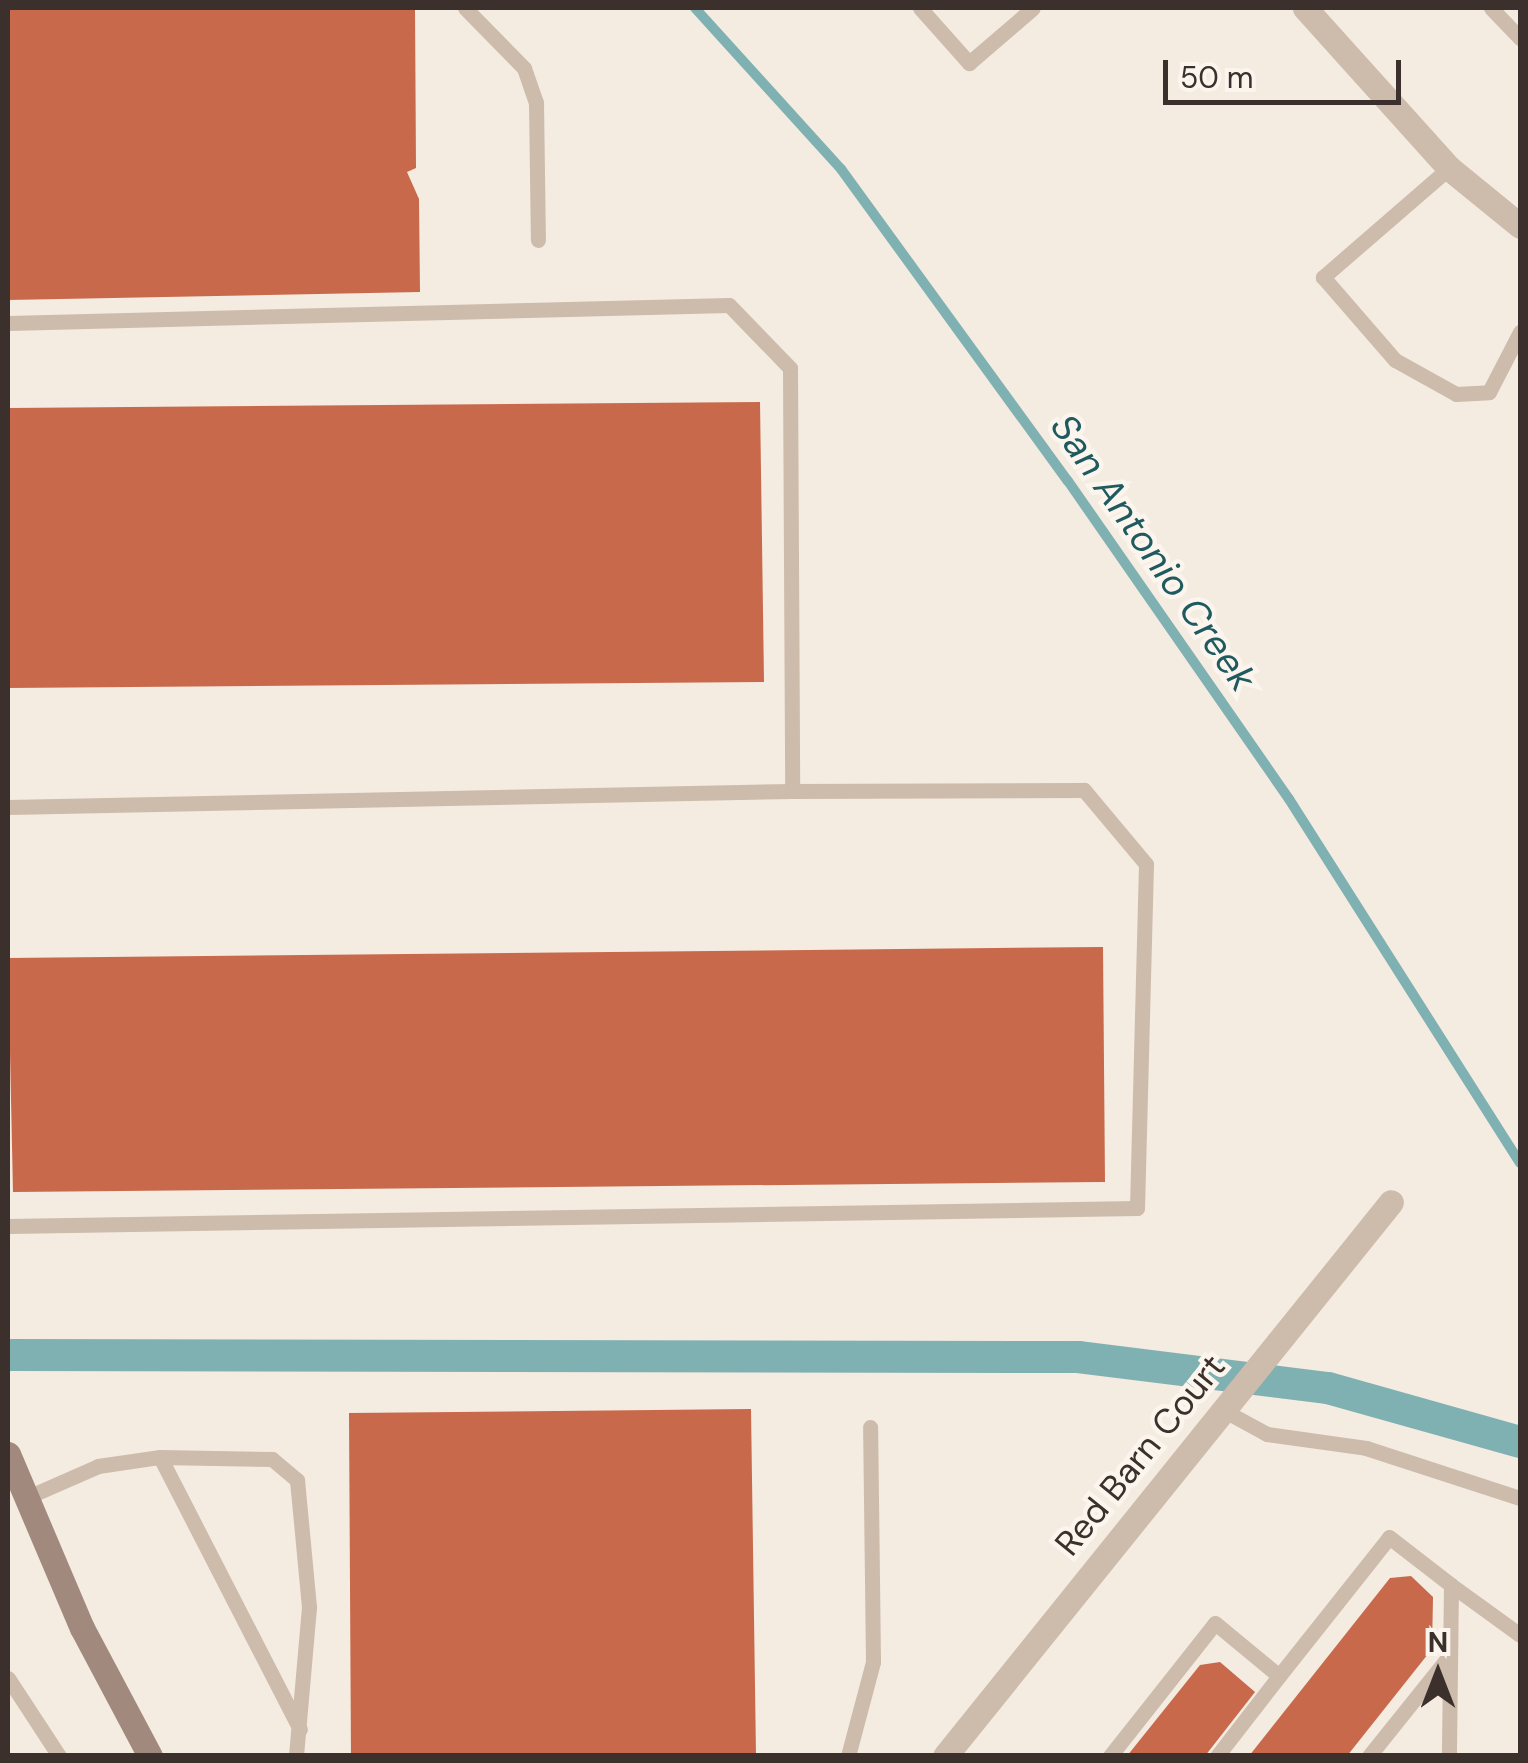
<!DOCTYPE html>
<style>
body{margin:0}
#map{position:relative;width:1528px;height:1763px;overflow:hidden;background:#f4ebe1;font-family:"DM Sans",sans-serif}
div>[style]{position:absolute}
.stream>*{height:10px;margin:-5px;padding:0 5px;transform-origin:5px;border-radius:5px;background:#7fb0b2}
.canal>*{height:32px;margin:-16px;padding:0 16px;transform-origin:16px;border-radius:16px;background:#7fb0b2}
.building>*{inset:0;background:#c8694b}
.lane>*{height:15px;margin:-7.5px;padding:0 7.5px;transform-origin:7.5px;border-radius:7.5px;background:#cdbbac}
.street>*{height:25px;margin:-12.5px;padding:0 12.5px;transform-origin:12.5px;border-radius:12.5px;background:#cdbbac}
.secondary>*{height:25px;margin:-12.5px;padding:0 12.5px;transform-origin:12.5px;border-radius:12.5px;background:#a18a7d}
span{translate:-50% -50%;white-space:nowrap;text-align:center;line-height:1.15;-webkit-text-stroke:9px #fbf5ee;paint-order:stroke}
.street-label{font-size:35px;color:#3b302b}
.water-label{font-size:38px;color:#1f5a5e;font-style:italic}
.frame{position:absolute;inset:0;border:10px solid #3b302b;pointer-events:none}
.north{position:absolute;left:1388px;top:1623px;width:100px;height:100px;-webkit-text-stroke:8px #fbf5ee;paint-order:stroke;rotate:0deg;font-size:28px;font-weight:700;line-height:40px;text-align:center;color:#3b302b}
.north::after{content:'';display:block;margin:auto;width:35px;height:45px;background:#3b302b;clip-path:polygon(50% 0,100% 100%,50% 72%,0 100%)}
.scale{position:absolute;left:1163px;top:60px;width:238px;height:45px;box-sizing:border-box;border:5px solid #3b302b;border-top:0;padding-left:12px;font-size:30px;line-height:35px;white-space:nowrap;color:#3b302b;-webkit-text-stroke:8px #fbf5ee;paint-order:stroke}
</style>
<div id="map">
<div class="stream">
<div style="left:695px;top:8px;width:217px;rotate:47.8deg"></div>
<div style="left:841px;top:169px;width:386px;rotate:54deg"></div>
<div style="left:1068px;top:481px;width:387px;rotate:55.2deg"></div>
<div style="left:1289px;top:799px;width:431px;rotate:57.6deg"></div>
</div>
<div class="canal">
<div style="left:8px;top:1355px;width:1070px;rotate:0.11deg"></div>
<div style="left:1078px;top:1357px;width:252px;rotate:7.1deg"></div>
<div style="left:1328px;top:1388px;width:199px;rotate:15.7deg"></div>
</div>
<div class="building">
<div style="clip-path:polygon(8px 8px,415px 8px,416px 168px,407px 172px,419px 199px,420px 292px,8px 300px)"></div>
<div style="clip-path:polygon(760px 402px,764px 682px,8px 688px,8px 408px)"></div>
<div style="clip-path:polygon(1103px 947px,1105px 1182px,13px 1192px,8px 958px)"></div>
<div style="clip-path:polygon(751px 1409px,756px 1756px,351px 1756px,349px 1413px)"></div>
<div style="clip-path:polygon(1411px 1576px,1433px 1597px,1432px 1649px,1347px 1756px,1249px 1756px,1390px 1578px)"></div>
<div style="clip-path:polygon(1220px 1662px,1255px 1692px,1205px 1756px,1127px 1756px,1200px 1665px)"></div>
</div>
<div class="lane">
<div style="left:465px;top:8px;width:84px;rotate:45.5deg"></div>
<div style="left:524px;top:68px;width:36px;rotate:71deg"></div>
<div style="left:536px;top:102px;width:138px;rotate:89.2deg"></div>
<div style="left:920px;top:8px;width:74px;rotate:48.3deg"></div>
<div style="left:969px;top:63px;width:84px;rotate:-40.7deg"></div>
<div style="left:1491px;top:8px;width:42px;rotate:46deg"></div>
<div style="left:1449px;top:168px;width:167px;rotate:139.1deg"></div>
<div style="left:1323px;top:277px;width:110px;rotate:49.1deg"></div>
<div style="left:1395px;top:360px;width:70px;rotate:29.1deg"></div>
<div style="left:1456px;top:394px;width:33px;rotate:-3deg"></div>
<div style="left:1489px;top:392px;width:68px;rotate:-62.7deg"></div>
<div style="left:8px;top:323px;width:721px;rotate:-1.43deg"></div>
<div style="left:729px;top:305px;width:88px;rotate:45.9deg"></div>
<div style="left:790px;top:368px;width:423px;rotate:89.7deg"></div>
<div style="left:792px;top:791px;width:784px;rotate:178.83deg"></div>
<div style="left:8px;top:1226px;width:1129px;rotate:-0.91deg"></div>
<div style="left:1137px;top:1208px;width:344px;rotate:-88.5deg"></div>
<div style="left:1146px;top:864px;width:97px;rotate:-130deg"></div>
<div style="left:1084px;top:790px;width:292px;rotate:179.8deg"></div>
<div style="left:1221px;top:1409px;width:52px;rotate:28.5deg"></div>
<div style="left:1267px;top:1434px;width:100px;rotate:8deg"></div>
<div style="left:1366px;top:1448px;width:162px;rotate:18deg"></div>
<div style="left:160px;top:1457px;width:306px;rotate:62.8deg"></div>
<div style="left:23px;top:1499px;width:82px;rotate:-23.7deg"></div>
<div style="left:98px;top:1466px;width:63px;rotate:-8.3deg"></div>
<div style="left:160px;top:1457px;width:112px;rotate:1deg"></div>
<div style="left:272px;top:1459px;width:33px;rotate:40deg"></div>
<div style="left:297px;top:1480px;width:128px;rotate:84.6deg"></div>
<div style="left:309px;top:1607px;width:150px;rotate:95deg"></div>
<div style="left:1451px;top:1585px;width:85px;rotate:35.9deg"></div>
<div style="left:8px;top:1678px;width:93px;rotate:56.8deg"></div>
<div style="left:848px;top:1756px;width:97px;rotate:-75.1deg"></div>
<div style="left:873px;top:1662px;width:235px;rotate:-90.7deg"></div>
<div style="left:1110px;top:1756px;width:169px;rotate:-51.7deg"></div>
<div style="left:1215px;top:1623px;width:83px;rotate:39.6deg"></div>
<div style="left:1279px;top:1676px;width:177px;rotate:-51.6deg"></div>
<div style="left:1389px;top:1537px;width:78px;rotate:37.7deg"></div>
<div style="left:1451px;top:1585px;width:171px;rotate:90.7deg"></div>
<div style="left:1217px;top:1756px;width:101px;rotate:-52.2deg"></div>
<div style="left:1369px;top:1756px;width:129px;rotate:-51.3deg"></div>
</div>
<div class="street">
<div style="left:1305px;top:8px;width:215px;rotate:48deg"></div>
<div style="left:1449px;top:168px;width:92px;rotate:39.2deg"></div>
<div style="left:945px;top:1756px;width:711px;rotate:-51.16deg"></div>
</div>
<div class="secondary">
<div style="left:8px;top:1454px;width:189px;rotate:67deg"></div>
<div style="left:82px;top:1628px;width:145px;rotate:62deg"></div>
</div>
<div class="street-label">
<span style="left:1140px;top:1455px;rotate:-51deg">Red Barn Court</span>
</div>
<div class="water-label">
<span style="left:1153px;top:553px;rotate:55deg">San Antonio Creek</span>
</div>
<div class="frame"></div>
<div class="north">N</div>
<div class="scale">50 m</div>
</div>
